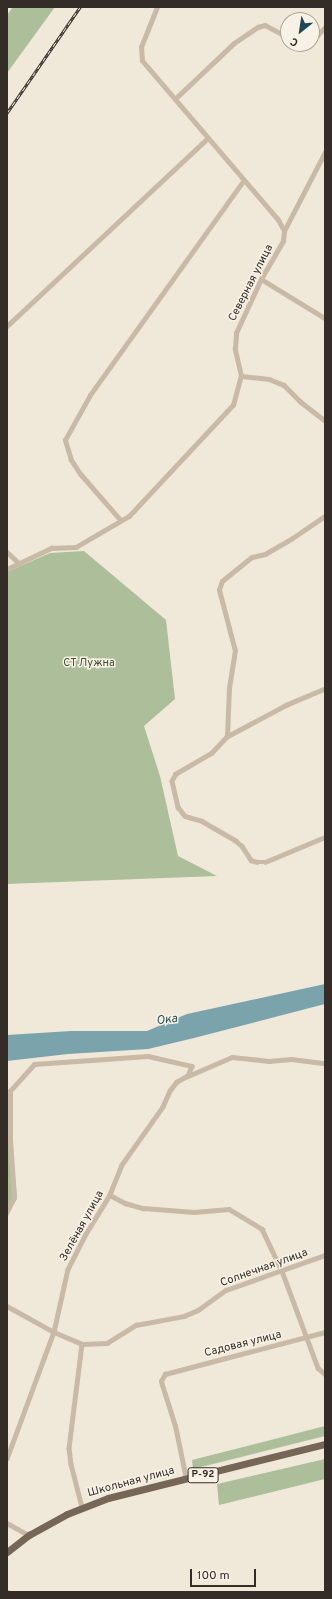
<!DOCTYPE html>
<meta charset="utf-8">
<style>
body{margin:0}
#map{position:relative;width:332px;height:1599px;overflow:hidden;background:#f0e9da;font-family:Overpass,sans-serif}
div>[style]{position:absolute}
.green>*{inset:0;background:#adbe9a}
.water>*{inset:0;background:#7aa3ac}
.minor>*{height:4.5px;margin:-2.25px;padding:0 2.25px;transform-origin:2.25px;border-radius:2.25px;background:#c8baa6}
.primary>*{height:7px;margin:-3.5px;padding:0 3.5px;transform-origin:3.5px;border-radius:3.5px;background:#756658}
.rail>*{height:3px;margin-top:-1.5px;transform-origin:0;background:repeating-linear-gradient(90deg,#f8f2e6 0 4.5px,#342d27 0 9px);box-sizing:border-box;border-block:1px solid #342d27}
span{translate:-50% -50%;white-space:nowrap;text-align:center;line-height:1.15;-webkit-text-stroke:3px #f8f2e6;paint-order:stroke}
.shield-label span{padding:1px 3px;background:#f8f2e6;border:1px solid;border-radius:3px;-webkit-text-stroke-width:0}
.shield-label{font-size:10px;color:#342d27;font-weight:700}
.street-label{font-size:11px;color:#342d27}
.park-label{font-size:11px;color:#3e512c}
.water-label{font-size:12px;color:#1e4954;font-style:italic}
.frame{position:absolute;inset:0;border:8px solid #342d27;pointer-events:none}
.north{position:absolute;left:280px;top:12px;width:40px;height:40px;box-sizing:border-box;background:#f8f2e6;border:1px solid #aaa39a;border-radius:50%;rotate:210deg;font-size:11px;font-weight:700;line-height:16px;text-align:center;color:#342d27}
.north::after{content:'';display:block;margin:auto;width:14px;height:18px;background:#1e4954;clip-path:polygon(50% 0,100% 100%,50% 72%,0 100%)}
.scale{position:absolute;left:190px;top:1569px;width:66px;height:18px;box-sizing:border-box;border:2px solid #342d27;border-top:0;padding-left:5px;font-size:12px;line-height:14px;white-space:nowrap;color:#342d27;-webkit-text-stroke:3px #f8f2e6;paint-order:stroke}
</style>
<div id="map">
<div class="green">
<div style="clip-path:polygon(13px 7px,55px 7px,7px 73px,7px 15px)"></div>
<div style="clip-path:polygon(84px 551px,166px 620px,175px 699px,144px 726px,160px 776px,178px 856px,217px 876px,7px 884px,7px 572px,50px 553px)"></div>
<div style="clip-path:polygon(7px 1082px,17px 1198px,7px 1218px)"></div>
<div style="clip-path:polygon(325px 1426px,325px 1436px,193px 1469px,192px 1460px)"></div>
<div style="clip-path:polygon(325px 1459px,325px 1479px,219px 1505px,217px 1484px)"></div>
</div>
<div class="water">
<div style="clip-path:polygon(325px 984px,325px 1004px,194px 1038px,148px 1049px,68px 1054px,7px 1061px,7px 1035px,71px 1031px,147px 1031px,187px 1014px)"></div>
</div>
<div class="minor">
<div style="left:312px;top:41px;width:19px;rotate:-47deg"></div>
<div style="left:303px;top:44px;width:2px"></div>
<div style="left:175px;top:99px;width:81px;rotate:-43.5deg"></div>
<div style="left:234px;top:43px;width:29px;rotate:-34deg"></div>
<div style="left:258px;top:27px;width:7px;rotate:-16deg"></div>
<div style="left:265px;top:25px;width:26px;rotate:28deg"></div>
<div style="left:284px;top:231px;width:89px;rotate:-62.6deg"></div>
<div style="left:261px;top:279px;width:75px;rotate:31.4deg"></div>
<div style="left:7px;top:326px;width:275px;rotate:-43.1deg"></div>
<div style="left:241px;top:376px;width:28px;rotate:6deg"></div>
<div style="left:269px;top:379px;width:16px;rotate:22deg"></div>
<div style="left:284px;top:385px;width:24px;rotate:45deg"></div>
<div style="left:301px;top:402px;width:31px;rotate:38deg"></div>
<div style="left:121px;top:521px;width:62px;rotate:-131.1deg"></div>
<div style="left:80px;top:474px;width:17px;rotate:-123deg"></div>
<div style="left:71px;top:460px;width:21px;rotate:-107deg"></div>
<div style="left:65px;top:440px;width:51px;rotate:-60.9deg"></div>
<div style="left:90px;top:395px;width:264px;rotate:-54.4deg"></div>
<div style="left:7px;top:552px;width:16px;rotate:43deg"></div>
<div style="left:7px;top:569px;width:49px;rotate:-25.5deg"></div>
<div style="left:51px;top:548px;width:25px;rotate:-2deg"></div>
<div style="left:76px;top:547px;width:61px;rotate:-30.3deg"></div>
<div style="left:129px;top:516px;width:152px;rotate:-46.9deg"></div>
<div style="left:233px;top:405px;width:30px;rotate:-75deg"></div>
<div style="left:241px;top:376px;width:28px;rotate:-103deg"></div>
<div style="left:235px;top:349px;width:16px;rotate:-86deg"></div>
<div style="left:236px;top:333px;width:60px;rotate:-65.2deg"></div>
<div style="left:261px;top:279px;width:44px;rotate:-59.9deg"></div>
<div style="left:283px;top:241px;width:10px;rotate:-84deg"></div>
<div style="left:284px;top:231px;width:13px;rotate:-119deg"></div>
<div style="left:278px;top:220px;width:209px;rotate:-130.5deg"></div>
<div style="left:142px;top:61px;width:14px;rotate:-94deg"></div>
<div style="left:141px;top:47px;width:43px;rotate:-68.2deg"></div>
<div style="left:325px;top:689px;width:41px;rotate:157.2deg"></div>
<div style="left:287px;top:705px;width:68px;rotate:151.9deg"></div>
<div style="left:227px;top:737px;width:22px;rotate:133deg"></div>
<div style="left:212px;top:753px;width:42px;rotate:149.7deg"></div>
<div style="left:176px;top:774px;width:8px;rotate:120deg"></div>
<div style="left:172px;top:781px;width:27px;rotate:77deg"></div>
<div style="left:178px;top:807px;width:11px;rotate:52deg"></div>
<div style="left:185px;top:816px;width:18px;rotate:16deg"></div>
<div style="left:202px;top:821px;width:39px;rotate:30deg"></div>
<div style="left:236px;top:841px;width:8px;rotate:40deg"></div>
<div style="left:242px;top:846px;width:17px;rotate:57deg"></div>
<div style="left:251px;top:860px;width:6px;rotate:18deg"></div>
<div style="left:257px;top:862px;width:8px"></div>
<div style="left:265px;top:862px;width:65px;rotate:-22.6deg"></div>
<div style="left:227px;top:737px;width:49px;rotate:-87.7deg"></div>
<div style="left:229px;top:688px;width:37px;rotate:-81deg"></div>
<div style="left:235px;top:651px;width:63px;rotate:-104.7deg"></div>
<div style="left:219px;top:590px;width:9px;rotate:-72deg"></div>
<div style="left:222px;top:581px;width:38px;rotate:-39deg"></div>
<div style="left:252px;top:557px;width:13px;rotate:-13deg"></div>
<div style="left:265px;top:554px;width:30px;rotate:-30deg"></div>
<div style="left:291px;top:539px;width:41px;rotate:-34.1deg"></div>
<div style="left:188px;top:1076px;width:48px;rotate:-23.4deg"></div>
<div style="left:232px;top:1057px;width:37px;rotate:6deg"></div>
<div style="left:269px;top:1061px;width:22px;rotate:-5deg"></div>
<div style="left:291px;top:1059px;width:34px;rotate:7deg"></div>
<div style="left:110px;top:1195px;width:17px;rotate:28deg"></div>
<div style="left:125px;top:1203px;width:19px;rotate:16deg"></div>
<div style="left:143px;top:1208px;width:51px;rotate:4.5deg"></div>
<div style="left:194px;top:1212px;width:35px;rotate:-5deg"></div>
<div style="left:229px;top:1209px;width:39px;rotate:31deg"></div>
<div style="left:262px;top:1229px;width:47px;rotate:64.5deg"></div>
<div style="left:282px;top:1271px;width:103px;rotate:69.6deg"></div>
<div style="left:318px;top:1368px;width:9px;rotate:41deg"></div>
<div style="left:7px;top:1210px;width:14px;rotate:-60deg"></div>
<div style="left:14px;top:1198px;width:58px;rotate:-93.9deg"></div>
<div style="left:10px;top:1140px;width:49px;rotate:-90deg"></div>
<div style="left:10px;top:1091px;width:36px;rotate:-48deg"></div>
<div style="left:34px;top:1064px;width:114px;rotate:-4deg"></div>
<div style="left:148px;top:1056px;width:45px;rotate:12.8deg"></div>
<div style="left:192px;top:1066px;width:11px;rotate:112deg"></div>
<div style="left:188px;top:1076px;width:13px;rotate:151deg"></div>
<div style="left:177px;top:1082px;width:11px;rotate:128deg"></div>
<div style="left:170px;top:1091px;width:17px;rotate:114deg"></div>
<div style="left:163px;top:1107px;width:71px;rotate:125.3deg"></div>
<div style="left:122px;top:1165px;width:32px;rotate:112deg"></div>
<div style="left:110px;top:1195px;width:48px;rotate:121.4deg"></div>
<div style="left:85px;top:1236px;width:37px;rotate:117deg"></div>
<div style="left:68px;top:1269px;width:65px;rotate:102.5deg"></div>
<div style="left:54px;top:1332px;width:135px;rotate:110.3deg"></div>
<div style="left:7px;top:1306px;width:54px;rotate:29deg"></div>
<div style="left:54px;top:1332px;width:30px;rotate:23deg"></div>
<div style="left:82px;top:1344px;width:25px;rotate:-2deg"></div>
<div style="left:107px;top:1343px;width:34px;rotate:-32deg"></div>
<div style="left:136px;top:1325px;width:49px;rotate:-10.6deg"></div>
<div style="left:184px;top:1316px;width:15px;rotate:-23deg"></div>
<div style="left:198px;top:1310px;width:34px;rotate:-36deg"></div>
<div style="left:226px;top:1290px;width:105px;rotate:-19.5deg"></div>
<div style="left:82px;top:1344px;width:105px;rotate:97.1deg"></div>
<div style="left:69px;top:1448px;width:16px;rotate:83deg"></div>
<div style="left:71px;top:1464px;width:44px;rotate:75.7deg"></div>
<div style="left:186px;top:1479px;width:54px;rotate:-101.7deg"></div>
<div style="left:175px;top:1426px;width:43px;rotate:-107.6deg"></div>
<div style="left:162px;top:1385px;width:4px;rotate:-104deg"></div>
<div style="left:161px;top:1381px;width:8px;rotate:-60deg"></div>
<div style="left:165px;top:1374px;width:165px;rotate:-14.7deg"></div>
<div style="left:7px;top:1523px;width:25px;rotate:29deg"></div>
<div style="left:7px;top:1592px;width:1px"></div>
</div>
<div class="primary">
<div style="left:7px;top:1552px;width:28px;rotate:-38deg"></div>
<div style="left:29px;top:1535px;width:43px;rotate:-28.9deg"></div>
<div style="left:67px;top:1514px;width:44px;rotate:-21.3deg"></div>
<div style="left:108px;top:1498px;width:224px;rotate:-14deg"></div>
</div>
<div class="rail">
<div style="left:7px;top:113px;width:129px;rotate:-55.4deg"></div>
</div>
<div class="shield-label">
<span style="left:203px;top:1475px">Р-92</span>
</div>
<div class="street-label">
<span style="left:251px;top:283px;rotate:-63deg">Северная улица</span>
<span style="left:82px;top:1226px;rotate:-61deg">Зелёная улица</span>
<span style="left:264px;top:1268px;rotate:-20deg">Солнечная улица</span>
<span style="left:243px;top:1344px;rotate:-14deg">Садовая улица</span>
<span style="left:131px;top:1482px;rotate:-15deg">Школьная улица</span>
</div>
<div class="park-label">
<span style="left:89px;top:663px">СТ Лужна</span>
</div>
<div class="water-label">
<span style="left:167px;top:1021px;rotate:-7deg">Ока</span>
</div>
<div class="frame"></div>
<div class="north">С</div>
<div class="scale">100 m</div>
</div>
